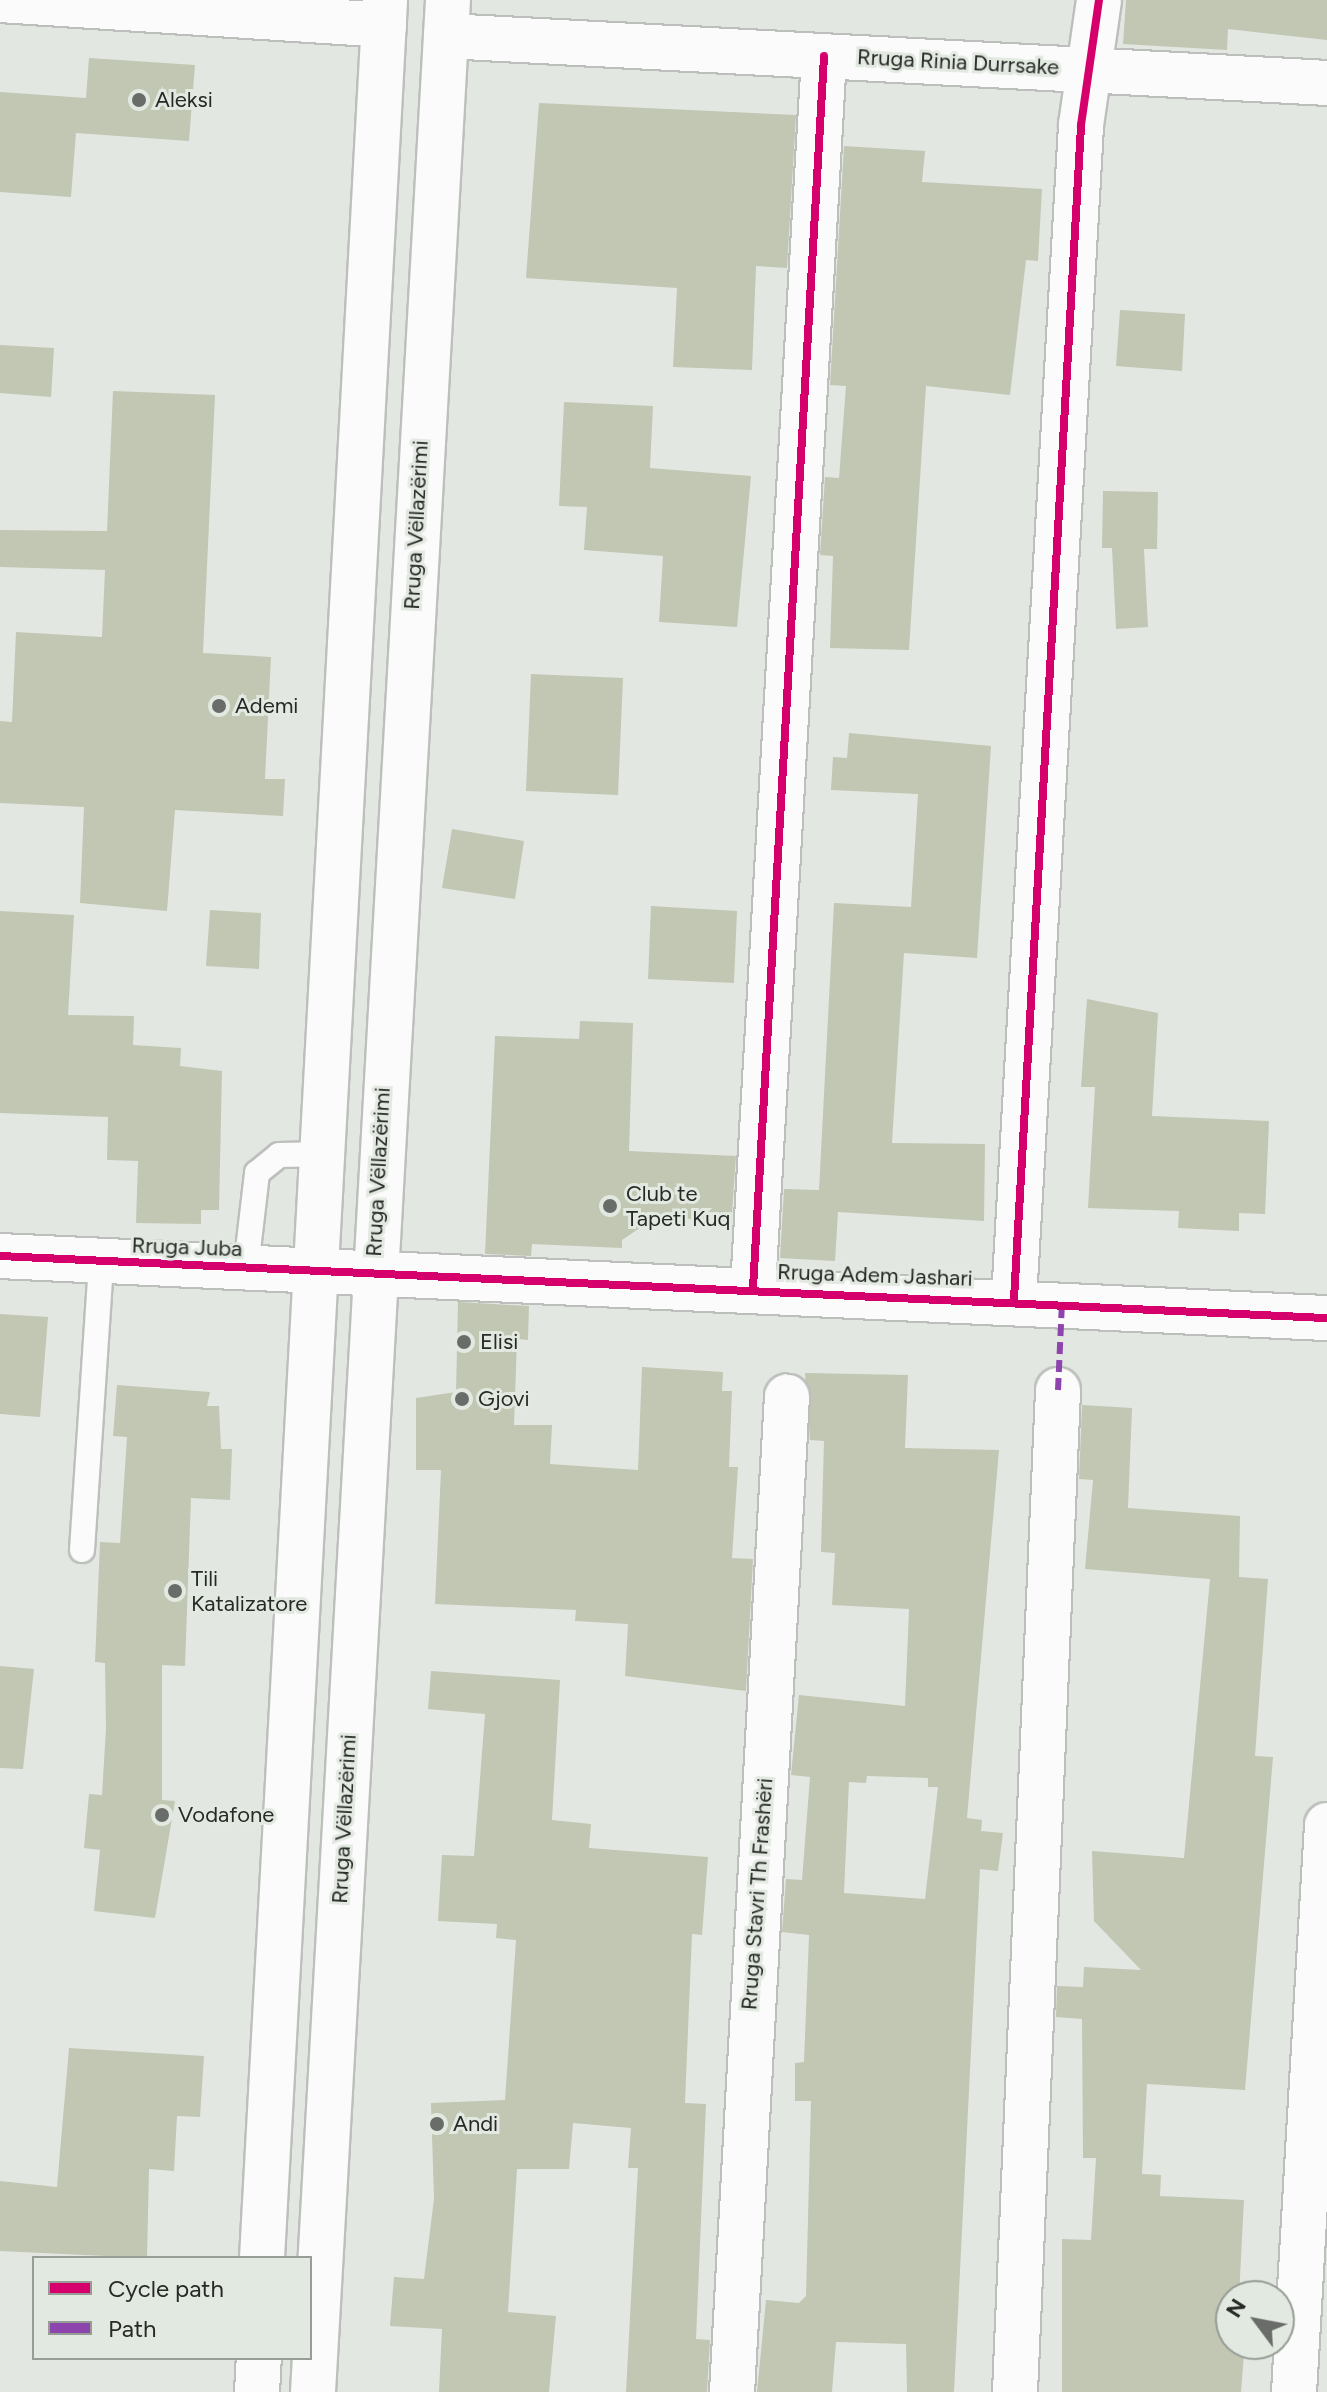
<!DOCTYPE html>
<meta charset="utf-8">
<style>
body{margin:0}
#map{position:relative;width:1327px;height:2392px;overflow:hidden;background:#e3e7e2;font-family:Figtree,sans-serif}
div>[style]{position:absolute}
.building>*{inset:0;background:#c1c7b3}
.roads{filter:drop-shadow(2px 0 #bcbfbb) drop-shadow(-2px 0 #bcbfbb) drop-shadow(0 2px #bcbfbb) drop-shadow(0 -2px #bcbfbb)}
.service>*{height:24px;margin:-12px;padding:0 12px;transform-origin:12px;border-radius:12px;background:#fbfbfb}
.minor>*{height:44px;margin:-22px;padding:0 22px;transform-origin:22px;border-radius:22px;background:#fbfbfb}
.tertiary>*{height:44px;margin:-22px;padding:0 22px;transform-origin:22px;border-radius:22px;background:#fbfbfb}
.secondary>*{height:44px;margin:-22px;padding:0 22px;transform-origin:22px;border-radius:22px;background:#fbfbfb}
.quiet>*{height:6px;margin-top:-3px;transform-origin:0;background:repeating-linear-gradient(90deg,#8e44ad 0 12px,transparent 0 18px)}
.cycleway>*{height:8px;margin:-4px;padding:0 4px;transform-origin:4px;border-radius:4px;background:#d6006c}
.dots>*{width:22px;height:22px;translate:-50% -50%;box-sizing:border-box;border:4px solid #e2e9e0;border-radius:50%}
span{translate:-50% -50%;white-space:nowrap;text-align:center;line-height:1.15;-webkit-text-stroke:6px #e2e9e0;paint-order:stroke}
.street-label{font-size:22px;color:#272926}
.poi-label{font-size:22px;color:#272926}
.left{translate:0 -50%;text-align:left}
.legend{position:absolute;left:32px;top:2256px;width:280px;height:104px;box-sizing:border-box;background:#e2e9e0;border:2px solid #979c96;margin:0;padding:10px 14px;list-style:none;font-size:24px;color:#272926}
.legend li{display:flex;align-items:center;gap:16px;height:40px}
.legend b{width:40px;border:2px solid #979c96}
.north{position:absolute;left:1215px;top:2280px;width:80px;height:80px;box-sizing:border-box;background:#e2e9e0;border:2px solid #979c96;border-radius:50%;rotate:302deg;font-size:22px;font-weight:700;line-height:32px;text-align:center;color:#272926}
.north::after{content:'';display:block;margin:auto;width:28px;height:36px;background:#696c68;clip-path:polygon(50% 0,100% 100%,50% 72%,0 100%)}
</style>
<div id="map">
<div class="building">
<div style="clip-path:polygon(1126px 0,1327px 0,1327px 40px,1228px 29px,1227px 50px,1123px 44px)"></div>
<div style="clip-path:polygon(89px 58px,195px 65px,189px 141px,76px 133px,71px 197px,0 192px,0 92px,86px 98px)"></div>
<div style="clip-path:polygon(539px 103px,796px 115px,787px 268px,756px 266px,752px 370px,673px 367px,677px 288px,526px 278px)"></div>
<div style="clip-path:polygon(844px 146px,925px 151px,922px 182px,1042px 189px,1038px 261px,1026px 260px,1010px 395px,926px 386px,909px 650px,830px 648px,833px 556px,820px 555px,825px 477px,839px 478px,846px 386px,830px 385px)"></div>
<div style="clip-path:polygon(1120px 310px,1185px 314px,1182px 371px,1116px 366px)"></div>
<div style="clip-path:polygon(0 345px,54px 348px,51px 397px,0 393px)"></div>
<div style="clip-path:polygon(113px 391px,215px 395px,203px 653px,271px 657px,265px 779px,285px 779px,283px 816px,175px 810px,167px 911px,80px 903px,84px 807px,0 803px,0 721px,12px 722px,16px 632px,102px 637px,105px 570px,0 567px,0 530px,107px 531px)"></div>
<div style="clip-path:polygon(564px 402px,653px 406px,650px 468px,751px 476px,737px 627px,659px 622px,663px 556px,584px 550px,587px 507px,559px 506px)"></div>
<div style="clip-path:polygon(1103px 491px,1158px 492px,1157px 549px,1144px 549px,1148px 627px,1116px 629px,1112px 548px,1102px 548px)"></div>
<div style="clip-path:polygon(531px 674px,623px 678px,618px 795px,526px 791px)"></div>
<div style="clip-path:polygon(849px 733px,991px 746px,977px 958px,904px 953px,892px 1143px,985px 1144px,984px 1221px,838px 1212px,835px 1261px,780px 1258px,784px 1189px,819px 1190px,834px 903px,911px 907px,918px 794px,831px 790px,833px 757px,847px 758px)"></div>
<div style="clip-path:polygon(452px 829px,524px 841px,515px 899px,442px 888px)"></div>
<div style="clip-path:polygon(651px 906px,737px 911px,734px 983px,648px 979px)"></div>
<div style="clip-path:polygon(210px 910px,261px 913px,259px 969px,206px 966px)"></div>
<div style="clip-path:polygon(0 911px,74px 915px,68px 1015px,134px 1016px,133px 1045px,181px 1048px,180px 1066px,222px 1071px,219px 1210px,201px 1210px,201px 1224px,136px 1223px,138px 1161px,107px 1160px,108px 1117px,0 1113px)"></div>
<div style="clip-path:polygon(1087px 999px,1158px 1013px,1152px 1116px,1269px 1121px,1265px 1214px,1239px 1213px,1239px 1231px,1178px 1228px,1179px 1211px,1088px 1208px,1095px 1087px,1081px 1087px)"></div>
<div style="clip-path:polygon(580px 1021px,633px 1023px,629px 1151px,736px 1156px,731px 1227px,684px 1218px,672px 1227px,656px 1217px,622px 1240px,622px 1248px,532px 1244px,531px 1256px,485px 1254px,495px 1036px,579px 1039px)"></div>
<div style="clip-path:polygon(458px 1302px,529px 1306px,528px 1340px,517px 1339px,514px 1425px,552px 1425px,550px 1464px,638px 1470px,642px 1367px,723px 1372px,722px 1391px,732px 1391px,729px 1467px,738px 1467px,732px 1558px,753px 1559px,746px 1691px,625px 1676px,628px 1624px,575px 1621px,576px 1610px,435px 1604px,441px 1470px,416px 1470px,416px 1398px,456px 1392px)"></div>
<div style="clip-path:polygon(0 1314px,48px 1317px,40px 1417px,0 1414px)"></div>
<div style="clip-path:polygon(evenodd,805px 1373px,908px 1375px,905px 1448px,999px 1450px,967px 1818px,982px 1820px,981px 1831px,1003px 1833px,998px 1871px,980px 1869px,954px 2392px,907px 2392px,906px 2344px,836px 2342px,832px 2392px,757px 2392px,766px 2300px,799px 2303px,806px 2296px,811px 2101px,795px 2101px,795px 2063px,804px 2062px,809px 1935px,782px 1932px,786px 1879px,802px 1880px,810px 1777px,791px 1775px,799px 1695px,905px 1706px,909px 1609px,832px 1605px,835px 1553px,821px 1552px,824px 1441px,810px 1440px,805px 1373px,867px 1776px,928px 1778px,928px 1787px,938px 1787px,925px 1899px,844px 1893px,849px 1782px,866px 1783px,867px 1776px)"></div>
<div style="clip-path:polygon(117px 1385px,210px 1392px,207px 1406px,219px 1406px,221px 1449px,232px 1449px,230px 1500px,191px 1498px,185px 1666px,162px 1665px,162px 1800px,175px 1801px,155px 1918px,94px 1911px,100px 1850px,84px 1848px,89px 1794px,102px 1795px,106px 1728px,105px 1663px,95px 1662px,100px 1542px,120px 1543px,127px 1437px,113px 1436px)"></div>
<div style="clip-path:polygon(1082px 1405px,1132px 1408px,1128px 1508px,1240px 1516px,1239px 1577px,1268px 1579px,1255px 1756px,1273px 1757px,1245px 2090px,1147px 2084px,1142px 2174px,1161px 2175px,1160px 2196px,1244px 2200px,1239px 2296px,1231px 2296px,1231px 2344px,1244px 2354px,1241px 2392px,1062px 2392px,1062px 2239px,1091px 2240px,1096px 2158px,1083px 2158px,1082px 2019px,1056px 2017px,1057px 1986px,1083px 1987px,1084px 1967px,1141px 1970px,1094px 1921px,1092px 1851px,1184px 1858px,1210px 1579px,1085px 1569px,1093px 1480px,1079px 1479px)"></div>
<div style="clip-path:polygon(0 1666px,34px 1669px,23px 1769px,0 1768px)"></div>
<div style="clip-path:polygon(431px 1671px,560px 1680px,552px 1820px,591px 1824px,589px 1848px,708px 1857px,702px 1935px,692px 1934px,685px 2103px,706px 2104px,696px 2339px,710px 2340px,707px 2392px,626px 2392px,638px 2168px,628px 2168px,631px 2128px,573px 2123px,569px 2169px,517px 2169px,508px 2312px,556px 2316px,549px 2392px,439px 2392px,442px 2329px,390px 2326px,394px 2277px,424px 2279px,434px 2199px,431px 2103px,505px 2100px,516px 1940px,496px 1938px,497px 1924px,438px 1921px,442px 1855px,474px 1856px,485px 1714px,428px 1709px)"></div>
<div style="clip-path:polygon(69px 2048px,204px 2056px,200px 2117px,177px 2116px,174px 2171px,149px 2169px,147px 2258px,0 2251px,0 2181px,57px 2187px)"></div>
</div>
<div class="roads">
<div class="service">
<div style="left:246px;top:1267px;width:95px;rotate:-83.3deg"></div>
<div style="left:257px;top:1173px;width:28px;rotate:-39deg"></div>
<div style="left:279px;top:1155px;width:39px;rotate:-1deg"></div>
<div style="left:82px;top:1550px;width:289px;rotate:-86.2deg"></div>
</div>
<div class="minor">
<div style="left:446px;top:36px;width:882px;rotate:3.05deg"></div>
<div style="left:753px;top:1288px;width:1234px;rotate:-86.7deg"></div>
<div style="left:1014px;top:1299px;width:1176px;rotate:-86.73deg"></div>
<div style="left:1081px;top:125px;width:126px;rotate:-81.8deg"></div>
<div style="left:732px;top:2392px;width:997px;rotate:-86.84deg"></div>
<div style="left:1015px;top:2392px;width:1003px;rotate:-87.54deg"></div>
<div style="left:1294px;top:2392px;width:568px;rotate:-86.67deg"></div>
</div>
<div class="tertiary">
<div style="left:0;top:0;width:385px;rotate:3.7deg"></div>
<div style="left:0;top:1256px;width:1328px;rotate:2.68deg"></div>
</div>
<div class="secondary">
<div style="left:262px;top:2258px;width:2261px;rotate:-86.88deg"></div>
<div style="left:257px;top:2392px;width:34px;rotate:-87deg"></div>
<div style="left:313px;top:2392px;width:2396px;rotate:-86.77deg"></div>
</div>
</div>
<div class="quiet">
<div style="left:1058px;top:1390px;width:87px;rotate:-87.4deg"></div>
</div>
<div class="cycleway">
<div style="left:0;top:1256px;width:1328px;rotate:2.68deg"></div>
<div style="left:753px;top:1288px;width:1234px;rotate:-86.7deg"></div>
<div style="left:1014px;top:1299px;width:1176px;rotate:-86.73deg"></div>
<div style="left:1081px;top:125px;width:126px;rotate:-81.8deg"></div>
</div>
<div class="dots">
<div style="left:139px;top:100px;background:#696c68"></div>
<div style="left:219px;top:706px;background:#696c68"></div>
<div style="left:610px;top:1206px;background:#696c68"></div>
<div style="left:464px;top:1342px;background:#696c68"></div>
<div style="left:462px;top:1399px;background:#696c68"></div>
<div style="left:175px;top:1591px;background:#696c68"></div>
<div style="left:162px;top:1815px;background:#696c68"></div>
<div style="left:437px;top:2124px;background:#696c68"></div>
</div>
<div class="street-label">
<span style="left:958px;top:62px;rotate:3deg">Rruga Rinia Durrsake</span>
<span style="left:416px;top:525px;rotate:-87deg">Rruga Vëllazërimi</span>
<span style="left:378px;top:1172px;rotate:-87deg">Rruga Vëllazërimi</span>
<span style="left:187px;top:1247px;rotate:2deg">Rruga Juba</span>
<span style="left:875px;top:1275px;rotate:2deg">Rruga Adem Jashari</span>
<span style="left:344px;top:1819px;rotate:-87deg">Rruga Vëllazërimi</span>
<span style="left:757px;top:1894px;rotate:-86deg">Rruga Stavri Th Frashëri</span>
</div>
<div class="poi-label">
<span class="left" style="left:155px;top:100px">Aleksi</span>
<span class="left" style="left:235px;top:706px">Ademi</span>
<span class="left" style="left:626px;top:1206px">Club te<br>Tapeti Kuq</span>
<span class="left" style="left:480px;top:1342px">Elisi</span>
<span class="left" style="left:478px;top:1399px">Gjovi</span>
<span class="left" style="left:191px;top:1591px">Tili<br>Katalizatore</span>
<span class="left" style="left:178px;top:1815px">Vodafone</span>
<span class="left" style="left:453px;top:2124px">Andi</span>
</div>
<ul class="legend">
<li><b style="height:10px;background:#d6006c"></b>Cycle path</li>
<li><b style="height:10px;background:#8e44ad"></b>Path</li>
</ul>
<div class="north">N</div>
</div>
